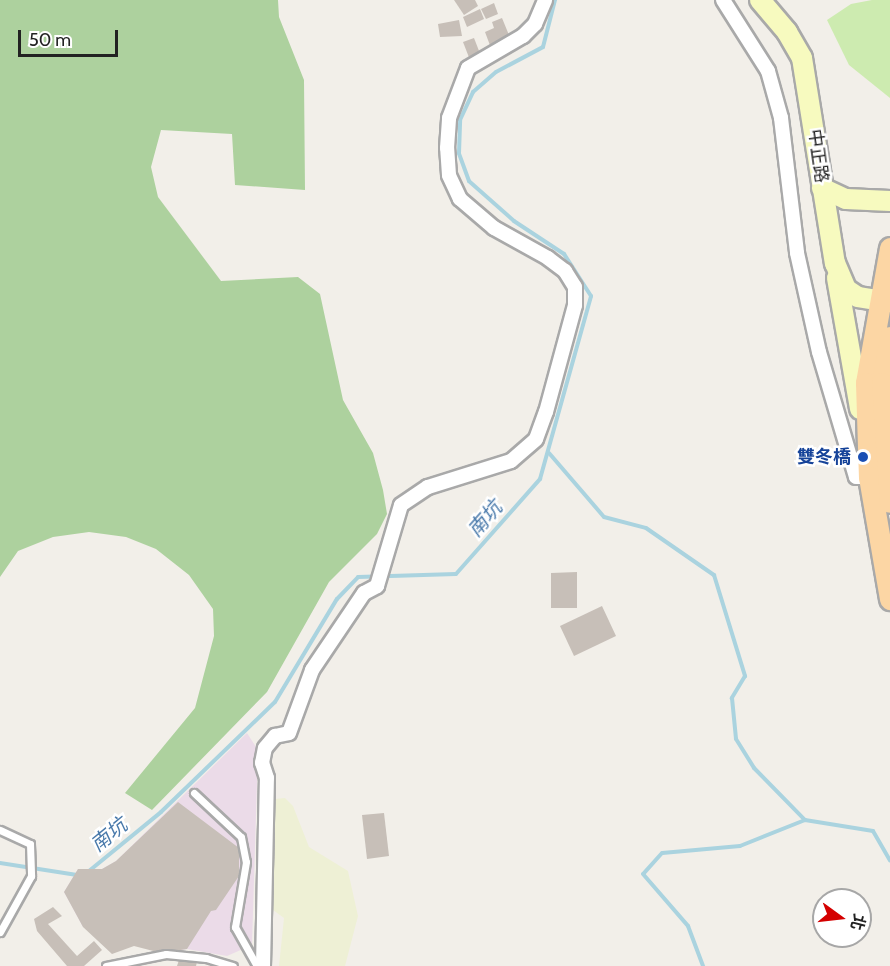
<!DOCTYPE html>
<meta charset="utf-8">
<style>
body{margin:0}
#map{position:relative;width:890px;height:966px;overflow:hidden;background:#f2efe9;font-family:Cabin,"Noto Sans TC",sans-serif}
div>[style]{position:absolute}
.industrial>*{inset:0;background:#ebdbe8}
.farmland>*{inset:0;background:#eef0d5}
.grass>*{inset:0;background:#cdebb0}
.forest>*{inset:0;background:#add19e}
.stream>*{height:4px;margin:-2px;padding:0 2px;transform-origin:2px;border-radius:2px;background:#aad3df}
.building>*{inset:0;background:#c7bfb8}
.roads{filter:drop-shadow(2px 0 #a9a9a9) drop-shadow(-2px 0 #a9a9a9) drop-shadow(0 2px #a9a9a9) drop-shadow(0 -2px #a9a9a9)}
.lane>*{height:7px;margin:-3.5px;padding:0 3.5px;transform-origin:3.5px;border-radius:3.5px;background:#fff}
.street>*{height:14px;margin:-7px;padding:0 7px;transform-origin:7px;border-radius:7px;background:#fff}
.secondary>*{height:20px;margin:-10px;padding:0 10px;transform-origin:10px;border-radius:10px;background:#f7fabf}
.primary>*{height:21px;margin:-10.5px;padding:0 10.5px;transform-origin:10.5px;border-radius:10.5px;background:#fcd6a4}
.dots>*{width:16px;height:16px;translate:-50% -50%;box-sizing:border-box;border:3px solid #fff;border-radius:50%}
span{translate:-50% -50%;white-space:nowrap;text-align:center;line-height:1.15;-webkit-text-stroke:5px #fff;paint-order:stroke}
.street-label{font-size:18px;color:#222}
.transit-label{font-size:18px;color:#164399;font-weight:700}
.right{translate:-100% -50%;text-align:right}
.water-label{font-size:20px;color:#4a7aab;font-style:italic}
.north{position:absolute;left:812px;top:888px;width:60px;height:60px;box-sizing:border-box;background:#fff;border:2px solid #a7a7a7;border-radius:50%;rotate:105deg;font-size:16px;font-weight:700;line-height:24px;text-align:center;color:#222}
.north::after{content:'';display:block;margin:auto;width:21px;height:27px;background:#d40000;clip-path:polygon(50% 0,100% 100%,50% 72%,0 100%)}
.scale{position:absolute;left:18px;top:30px;width:100px;height:27px;box-sizing:border-box;border:3px solid #222;border-top:0;padding-left:8px;font-size:18px;line-height:21px;white-space:nowrap;color:#222;-webkit-text-stroke:4px #fff;paint-order:stroke}
</style>
<div id="map">
<div class="industrial">
<div style="clip-path:polygon(247px 733px,258px 750px,252px 945px,227px 956px,187px 949px,161px 953px,83px 927px,64px 892px,78px 869px,102px 869px,116px 861px)"></div>
</div>
<div class="farmland">
<div style="clip-path:polygon(285px 798px,293px 806px,309px 847px,348px 871px,358px 916px,345px 966px,279px 966px,284px 918px,269px 907px,275px 799px)"></div>
</div>
<div class="grass">
<div style="clip-path:polygon(872px 0,890px 0,890px 98px,849px 65px,827px 20px,851px 4px)"></div>
</div>
<div class="forest">
<div style="clip-path:polygon(0 0,278px 0,279px 17px,304px 80px,305px 190px,235px 185px,232px 134px,161px 130px,151px 167px,158px 197px,221px 281px,298px 277px,320px 294px,343px 400px,373px 453px,383px 490px,387px 514px,377px 534px,329px 582px,267px 692px,152px 810px,125px 793px,195px 708px,214px 636px,213px 609px,189px 575px,156px 549px,126px 537px,89px 532px,53px 537px,18px 551px,0 577px)"></div>
</div>
<div class="stream">
<div style="left:549px;top:453px;width:84px;rotate:49.3deg"></div>
<div style="left:604px;top:517px;width:43px;rotate:14.7deg"></div>
<div style="left:646px;top:528px;width:83px;rotate:34.7deg"></div>
<div style="left:714px;top:575px;width:106px;rotate:72.9deg"></div>
<div style="left:745px;top:676px;width:26px;rotate:121deg"></div>
<div style="left:732px;top:698px;width:41px;rotate:84.4deg"></div>
<div style="left:736px;top:739px;width:34px;rotate:58deg"></div>
<div style="left:754px;top:768px;width:73px;rotate:45.6deg"></div>
<div style="left:805px;top:820px;width:70px;rotate:158.2deg"></div>
<div style="left:740px;top:846px;width:78px;rotate:174.9deg"></div>
<div style="left:662px;top:853px;width:28px;rotate:132deg"></div>
<div style="left:643px;top:874px;width:69px;rotate:49.1deg"></div>
<div style="left:688px;top:926px;width:43px;rotate:69.4deg"></div>
<div style="left:805px;top:820px;width:69px;rotate:9.2deg"></div>
<div style="left:873px;top:831px;width:34px;rotate:60deg"></div>
<div style="left:0;top:863px;width:78px;rotate:8.9deg"></div>
<div style="left:89px;top:871px;width:93px;rotate:-39.3deg"></div>
<div style="left:161px;top:812px;width:158px;rotate:-44deg"></div>
<div style="left:275px;top:702px;width:120px;rotate:-59deg"></div>
<div style="left:337px;top:599px;width:30px;rotate:-46deg"></div>
<div style="left:358px;top:577px;width:98px;rotate:-1.8deg"></div>
<div style="left:456px;top:574px;width:127px;rotate:-48.5deg"></div>
<div style="left:540px;top:479px;width:190px;rotate:-74.4deg"></div>
<div style="left:591px;top:296px;width:50px;rotate:-122.7deg"></div>
<div style="left:564px;top:254px;width:60px;rotate:-146.6deg"></div>
<div style="left:514px;top:221px;width:60px;rotate:-138.4deg"></div>
<div style="left:469px;top:181px;width:30px;rotate:-110deg"></div>
<div style="left:459px;top:153px;width:33px;rotate:-88deg"></div>
<div style="left:460px;top:120px;width:31px;rotate:-65deg"></div>
<div style="left:473px;top:92px;width:30px;rotate:-41deg"></div>
<div style="left:496px;top:72px;width:53px;rotate:-28deg"></div>
<div style="left:543px;top:47px;width:49px;rotate:-75.7deg"></div>
</div>
<div class="building">
<div style="clip-path:polygon(454px 0,475px 0,478px 6px,464px 15px)"></div>
<div style="clip-path:polygon(494px 3px,498px 14px,486px 19px,481px 9px)"></div>
<div style="clip-path:polygon(480px 9px,484px 19px,467px 27px,463px 17px)"></div>
<div style="clip-path:polygon(502px 18px,511px 40px,491px 48px,485px 32px,494px 28px,492px 22px)"></div>
<div style="clip-path:polygon(459px 20px,462px 36px,440px 37px,438px 24px)"></div>
<div style="clip-path:polygon(474px 38px,481px 56px,470px 60px,463px 42px)"></div>
<div style="clip-path:polygon(577px 572px,577px 608px,551px 608px,551px 573px)"></div>
<div style="clip-path:polygon(602px 606px,616px 636px,574px 656px,560px 626px)"></div>
<div style="clip-path:polygon(178px 802px,239px 848px,239px 876px,216px 910px,211px 911px,187px 949px,161px 953px,134px 946px,112px 954px,83px 927px,64px 892px,78px 869px,102px 869px,116px 861px)"></div>
<div style="clip-path:polygon(384px 813px,389px 856px,367px 859px,362px 815px)"></div>
<div style="clip-path:polygon(53px 907px,62px 916px,48px 924px,77px 956px,94px 941px,102px 950px,84px 966px,67px 966px,37px 931px,34px 919px)"></div>
<div style="clip-path:polygon(180px 957px,197px 962px,196px 966px,177px 966px)"></div>
</div>
<div class="roads">
<div class="lane">
<div style="left:194px;top:793px;width:64px;rotate:43.1deg"></div>
<div style="left:241px;top:837px;width:25px;rotate:79deg"></div>
<div style="left:246px;top:862px;width:66px;rotate:99.6deg"></div>
<div style="left:235px;top:927px;width:45px;rotate:60.6deg"></div>
<div style="left:0;top:830px;width:33px;rotate:25deg"></div>
<div style="left:30px;top:844px;width:32px;rotate:88deg"></div>
<div style="left:31px;top:876px;width:64px;rotate:119deg"></div>
<div style="left:106px;top:966px;width:61px;rotate:-11.3deg"></div>
<div style="left:166px;top:954px;width:40px;rotate:5.7deg"></div>
<div style="left:206px;top:958px;width:28px;rotate:17deg"></div>
</div>
<div class="street">
<div style="left:723px;top:0;width:84px;rotate:57.6deg"></div>
<div style="left:768px;top:71px;width:49px;rotate:74.5deg"></div>
<div style="left:781px;top:118px;width:136px;rotate:83.2deg"></div>
<div style="left:797px;top:253px;width:101px;rotate:77.5deg"></div>
<div style="left:819px;top:352px;width:130px;rotate:73.5deg"></div>
<div style="left:856px;top:477px;width:13px"></div>
<div style="left:263px;top:966px;width:188px;rotate:-88.8deg"></div>
<div style="left:267px;top:778px;width:16px;rotate:-108deg"></div>
<div style="left:262px;top:763px;width:15px;rotate:-79deg"></div>
<div style="left:265px;top:748px;width:16px;rotate:-50deg"></div>
<div style="left:275px;top:736px;width:14px;rotate:-12deg"></div>
<div style="left:289px;top:733px;width:67px;rotate:-69.9deg"></div>
<div style="left:312px;top:670px;width:93px;rotate:-56deg"></div>
<div style="left:364px;top:593px;width:15px;rotate:-28deg"></div>
<div style="left:377px;top:586px;width:84px;rotate:-73.5deg"></div>
<div style="left:401px;top:505px;width:32px;rotate:-34deg"></div>
<div style="left:428px;top:487px;width:87px;rotate:-17.4deg"></div>
<div style="left:511px;top:461px;width:33px;rotate:-41deg"></div>
<div style="left:536px;top:439px;width:29px;rotate:-70deg"></div>
<div style="left:546px;top:412px;width:111px;rotate:-74.8deg"></div>
<div style="left:575px;top:305px;width:18px;rotate:-90deg"></div>
<div style="left:575px;top:287px;width:19px;rotate:-122deg"></div>
<div style="left:565px;top:271px;width:21px;rotate:-143deg"></div>
<div style="left:548px;top:258px;width:62px;rotate:-150.9deg"></div>
<div style="left:494px;top:228px;width:45px;rotate:-139.5deg"></div>
<div style="left:460px;top:199px;width:26px;rotate:-115deg"></div>
<div style="left:449px;top:175px;width:27px;rotate:-94deg"></div>
<div style="left:447px;top:148px;width:30px;rotate:-86deg"></div>
<div style="left:449px;top:118px;width:53px;rotate:-69.2deg"></div>
<div style="left:468px;top:68px;width:64px;rotate:-30.2deg"></div>
<div style="left:523px;top:36px;width:17px;rotate:-45deg"></div>
<div style="left:535px;top:24px;width:26px;rotate:-67deg"></div>
</div>
<div class="secondary">
<div style="left:760px;top:0;width:42px;rotate:49.8deg"></div>
<div style="left:787px;top:32px;width:30px;rotate:60deg"></div>
<div style="left:802px;top:58px;width:208px;rotate:80.9deg"></div>
<div style="left:835px;top:263px;width:28px;rotate:67deg"></div>
<div style="left:846px;top:289px;width:14px;rotate:34deg"></div>
<div style="left:858px;top:297px;width:32px;rotate:9deg"></div>
<div style="left:822px;top:188px;width:26px;rotate:25deg"></div>
<div style="left:846px;top:199px;width:44px;rotate:2.6deg"></div>
<div style="left:837px;top:278px;width:133px;rotate:80deg"></div>
</div>
<div class="primary">
<div style="left:890px;top:248px;width:137px;rotate:100.1deg"></div>
<div style="left:866px;top:383px;width:94px;rotate:88.2deg"></div>
<div style="left:869px;top:477px;width:124px;rotate:80.2deg"></div>
<div style="left:890px;top:337px;width:47px;rotate:99.9deg"></div>
<div style="left:882px;top:383px;width:119px;rotate:86.2deg"></div>
</div>
</div>
<div class="dots">
<div style="left:863px;top:457px;background:#1a4fb4"></div>
</div>
<div class="street-label">
<span style="left:818px;top:156px;rotate:82deg">中正路</span>
</div>
<div class="transit-label">
<span class="right" style="left:851px;top:457px">雙冬橋</span>
</div>
<div class="water-label">
<span style="left:485px;top:519px;rotate:-49deg">南坑</span>
<span style="left:109px;top:835px;rotate:-39deg">南坑</span>
</div>
<div class="north">北</div>
<div class="scale">50 m</div>
</div>
